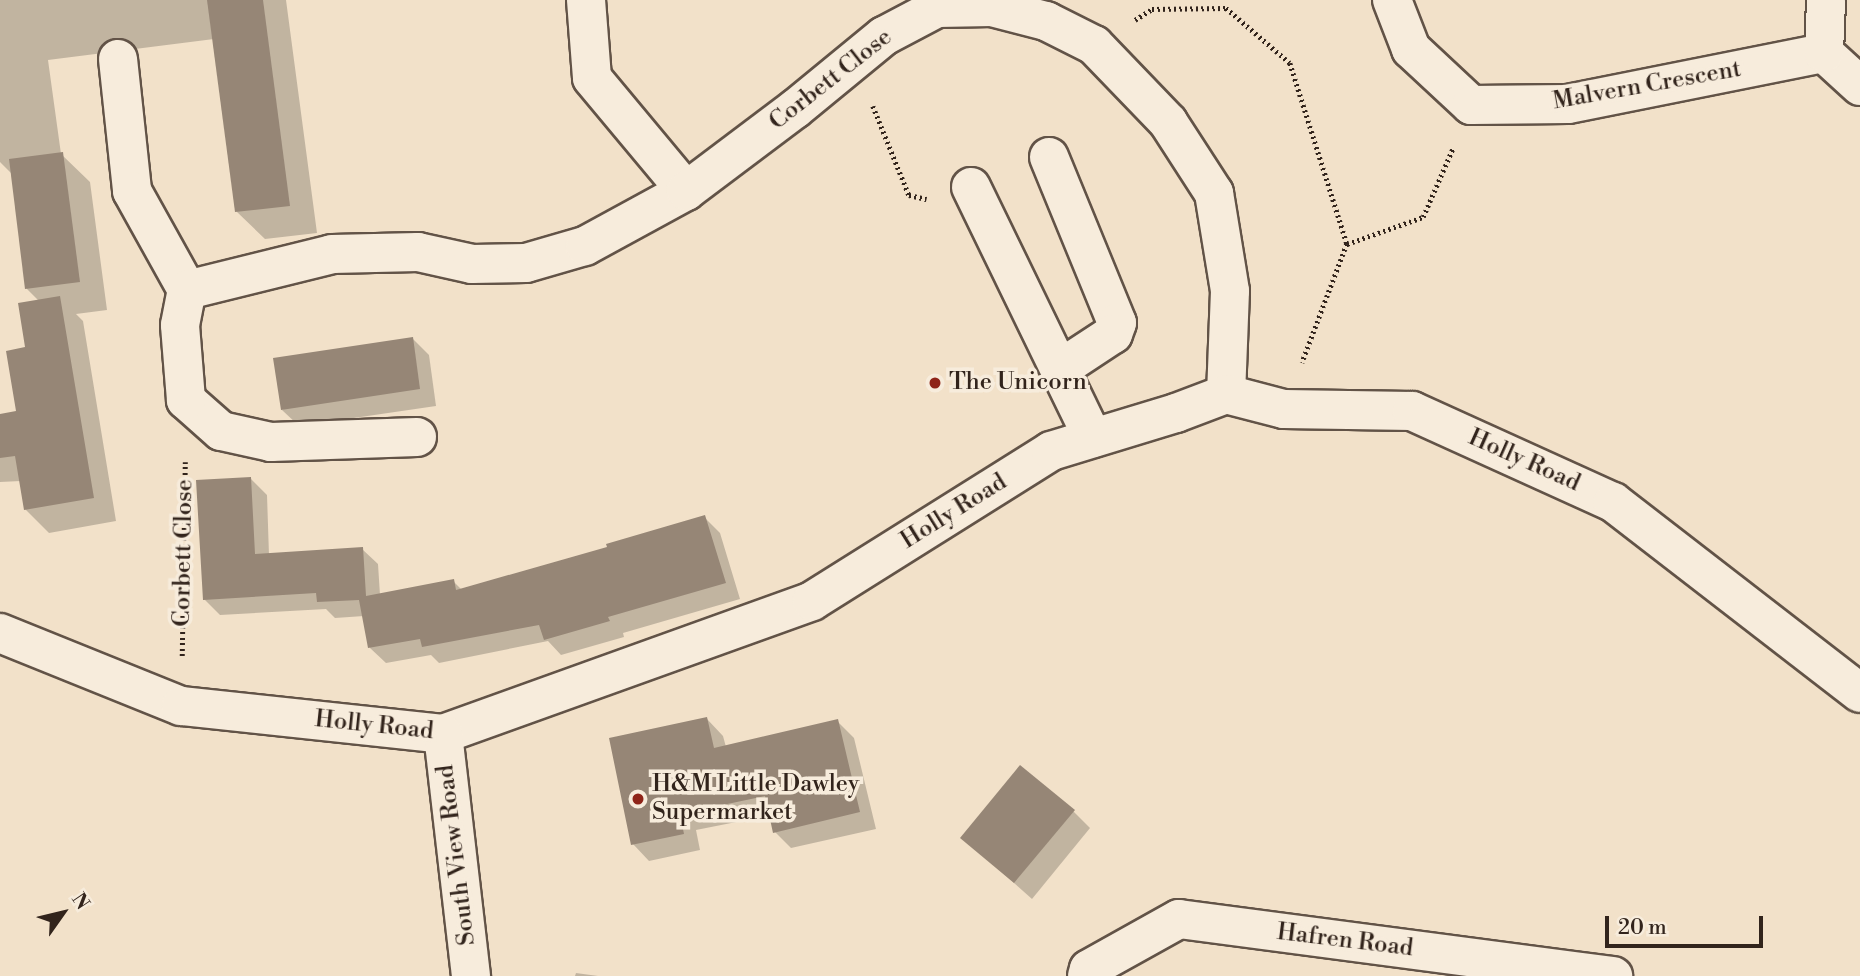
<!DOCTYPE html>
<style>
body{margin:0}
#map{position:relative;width:1860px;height:976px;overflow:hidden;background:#f2e1c9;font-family:"Libre Bodoni",serif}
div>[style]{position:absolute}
.shadow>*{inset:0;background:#0003}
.building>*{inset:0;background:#968676}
.path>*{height:4.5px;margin-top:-2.25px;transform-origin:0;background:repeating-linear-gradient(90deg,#32241c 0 2px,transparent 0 5.5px)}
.roads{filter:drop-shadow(2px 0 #625347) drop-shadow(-2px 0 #625347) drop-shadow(0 2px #625347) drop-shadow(0 -2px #625347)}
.minor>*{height:38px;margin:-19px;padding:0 19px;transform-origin:19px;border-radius:19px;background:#f7ecdc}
.dots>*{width:19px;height:19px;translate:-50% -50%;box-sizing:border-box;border:4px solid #f7ecdc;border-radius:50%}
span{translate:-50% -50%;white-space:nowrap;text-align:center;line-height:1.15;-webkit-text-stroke:7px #f7ecdc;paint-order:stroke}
.street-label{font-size:24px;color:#32241c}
.poi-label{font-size:24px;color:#32241c}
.left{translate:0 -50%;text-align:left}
.north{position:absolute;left:28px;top:878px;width:70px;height:70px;-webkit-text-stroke:5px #f7ecdc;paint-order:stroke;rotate:56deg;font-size:19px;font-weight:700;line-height:28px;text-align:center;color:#32241c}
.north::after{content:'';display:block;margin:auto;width:24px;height:32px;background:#32241c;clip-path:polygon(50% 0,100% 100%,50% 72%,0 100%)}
.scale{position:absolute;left:1605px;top:916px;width:158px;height:32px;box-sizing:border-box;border:4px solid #32241c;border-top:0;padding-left:9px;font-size:21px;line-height:24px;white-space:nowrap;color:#32241c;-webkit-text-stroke:5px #f7ecdc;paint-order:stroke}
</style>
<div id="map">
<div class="shadow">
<div style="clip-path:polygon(0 0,286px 0,317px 233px,265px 239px,237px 212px,214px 39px,48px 60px,61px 154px,90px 182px,107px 310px,76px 314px,83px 321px,116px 521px,49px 533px,25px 509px,21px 481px,0 482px,0 415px,18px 412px,27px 349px,39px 301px,27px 289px,13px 175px,0 162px)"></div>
<div style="clip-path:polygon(413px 339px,429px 355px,436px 406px,299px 426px,282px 410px)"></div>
<div style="clip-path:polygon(251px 479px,267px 495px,269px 555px,362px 549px,378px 564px,380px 595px,453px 581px,462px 590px,609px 549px,704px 517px,720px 533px,740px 599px,623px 633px,624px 637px,561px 655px,548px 641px,439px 663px,431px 655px,386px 663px,370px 648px,364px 616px,335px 618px,326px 609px,220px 615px,204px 599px)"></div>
<div style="clip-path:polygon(707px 719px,723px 736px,726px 747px,837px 721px,854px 738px,876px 829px,791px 848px,775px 832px,771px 815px,696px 830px,700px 850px,649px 861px,633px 844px)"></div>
<div style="clip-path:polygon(1073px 811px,1090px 828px,1032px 899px,963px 838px)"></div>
<div style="clip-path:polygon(576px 973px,598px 976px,575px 976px)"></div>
</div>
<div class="building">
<div style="clip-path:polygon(207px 0,263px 0,290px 206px,235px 212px)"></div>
<div style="clip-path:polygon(63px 152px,80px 282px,25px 289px,9px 159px)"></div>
<div style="clip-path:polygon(60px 296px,94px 498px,24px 510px,15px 456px,0 458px,0 414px,16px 411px,6px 351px,25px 347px,18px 303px)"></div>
<div style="clip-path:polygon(413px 337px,420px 389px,281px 410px,273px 358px)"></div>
<div style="clip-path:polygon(251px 477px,255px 554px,363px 547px,366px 596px,454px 579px,456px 590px,607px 547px,606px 544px,705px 515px,726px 583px,608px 617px,610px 621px,544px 640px,539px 625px,422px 647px,420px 639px,368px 648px,359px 600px,317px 602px,316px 593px,203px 600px,196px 480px)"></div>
<div style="clip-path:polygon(707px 717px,714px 748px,838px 719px,860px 812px,773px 833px,765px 796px,680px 814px,684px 834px,631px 845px,609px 738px)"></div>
<div style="clip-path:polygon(1020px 765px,1075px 810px,1014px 883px,960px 838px)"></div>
</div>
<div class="path">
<div style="left:1135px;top:20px;width:20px;rotate:-33deg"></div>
<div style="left:1152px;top:9px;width:74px;rotate:-0.8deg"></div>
<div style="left:1226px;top:8px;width:84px;rotate:40.7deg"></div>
<div style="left:1290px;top:63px;width:190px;rotate:72.5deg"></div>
<div style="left:1347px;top:244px;width:127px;rotate:110.7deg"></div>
<div style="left:873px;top:106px;width:96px;rotate:68deg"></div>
<div style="left:909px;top:195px;width:18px;rotate:13deg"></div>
<div style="left:1347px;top:244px;width:81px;rotate:-19.6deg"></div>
<div style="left:1423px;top:217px;width:75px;rotate:-66.5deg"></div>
<div style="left:182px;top:656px;width:194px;rotate:-89.1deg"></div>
</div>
<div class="roads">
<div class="minor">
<div style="left:586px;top:0;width:78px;rotate:85.6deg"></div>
<div style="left:592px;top:78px;width:147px;rotate:50.2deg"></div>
<div style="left:1392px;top:0;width:53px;rotate:68.8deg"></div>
<div style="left:1411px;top:49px;width:82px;rotate:43deg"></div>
<div style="left:1471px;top:105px;width:97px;rotate:-0.6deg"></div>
<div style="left:1568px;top:104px;width:261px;rotate:-11.3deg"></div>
<div style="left:1824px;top:53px;width:49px;rotate:42.5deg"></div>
<div style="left:1824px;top:53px;width:53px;rotate:-87.8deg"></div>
<div style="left:118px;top:59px;width:133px;rotate:83.9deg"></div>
<div style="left:132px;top:191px;width:113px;rotate:60.9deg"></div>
<div style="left:1049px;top:157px;width:179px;rotate:67.7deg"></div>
<div style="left:1117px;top:323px;width:12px;rotate:110deg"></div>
<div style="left:1113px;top:334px;width:64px;rotate:146.6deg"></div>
<div style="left:971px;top:187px;width:279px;rotate:64.1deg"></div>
<div style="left:417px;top:437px;width:146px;rotate:178deg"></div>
<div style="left:271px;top:442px;width:51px;rotate:-167.6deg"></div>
<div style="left:221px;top:431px;width:47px;rotate:-138.5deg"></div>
<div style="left:186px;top:400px;width:75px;rotate:-94.6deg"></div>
<div style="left:180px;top:325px;width:36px;rotate:-79deg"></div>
<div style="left:187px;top:290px;width:149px;rotate:-13.9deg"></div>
<div style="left:332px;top:254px;width:86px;rotate:-1.3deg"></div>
<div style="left:418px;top:252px;width:55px;rotate:12.5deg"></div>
<div style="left:472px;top:264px;width:54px;rotate:-1.1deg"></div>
<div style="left:526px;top:263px;width:61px;rotate:-16.1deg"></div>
<div style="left:585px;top:246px;width:115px;rotate:-28.6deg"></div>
<div style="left:686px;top:191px;width:136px;rotate:-37deg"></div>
<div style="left:795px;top:109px;width:115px;rotate:-39.4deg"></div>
<div style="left:884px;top:36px;width:60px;rotate:-27.8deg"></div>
<div style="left:937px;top:8px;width:55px;rotate:-1deg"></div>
<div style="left:992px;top:7px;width:56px;rotate:14.5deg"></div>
<div style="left:1046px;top:21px;width:54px;rotate:26.6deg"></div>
<div style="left:1094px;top:45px;width:107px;rotate:46.1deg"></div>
<div style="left:1168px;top:122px;width:85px;rotate:57.1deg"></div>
<div style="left:1214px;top:193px;width:99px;rotate:80.7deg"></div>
<div style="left:1230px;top:291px;width:103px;rotate:92.2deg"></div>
<div style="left:0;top:633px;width:195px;rotate:22deg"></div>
<div style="left:181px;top:706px;width:263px;rotate:6.1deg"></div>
<div style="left:443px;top:734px;width:392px;rotate:-19.8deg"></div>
<div style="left:812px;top:601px;width:282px;rotate:-32.1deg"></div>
<div style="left:1051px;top:451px;width:131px;rotate:-16.9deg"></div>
<div style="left:1176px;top:413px;width:53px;rotate:-20.8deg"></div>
<div style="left:1226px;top:394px;width:60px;rotate:14.5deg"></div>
<div style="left:1284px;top:409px;width:128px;rotate:0.9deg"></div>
<div style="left:1412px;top:411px;width:221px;rotate:24.4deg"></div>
<div style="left:1613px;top:502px;width:312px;rotate:37.7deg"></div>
<div style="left:443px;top:734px;width:244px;rotate:83.4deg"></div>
<div style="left:1087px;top:976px;width:7px;rotate:-74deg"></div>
<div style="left:1089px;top:969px;width:103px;rotate:-29.1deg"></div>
<div style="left:1179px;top:919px;width:438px;rotate:7.5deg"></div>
</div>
</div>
<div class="dots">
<div style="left:935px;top:383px;background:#8f2418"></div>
<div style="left:638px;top:799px;background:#8f2418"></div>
</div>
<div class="street-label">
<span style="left:831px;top:80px;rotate:-38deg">Corbett Close</span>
<span style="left:1647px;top:86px;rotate:-10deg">Malvern Crescent</span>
<span style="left:1524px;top:461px;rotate:24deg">Holly Road</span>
<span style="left:954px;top:512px;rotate:-32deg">Holly Road</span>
<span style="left:184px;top:553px;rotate:-89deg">Corbett Close</span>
<span style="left:374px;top:726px;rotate:6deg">Holly Road</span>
<span style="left:457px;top:855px;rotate:-97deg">South View Road</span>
<span style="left:1345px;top:941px;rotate:7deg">Hafren Road</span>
</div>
<div class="poi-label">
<span class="left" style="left:949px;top:383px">The Unicorn</span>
<span class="left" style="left:652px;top:799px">H&amp;M Little Dawley<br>Supermarket</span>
</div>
<div class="north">N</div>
<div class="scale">20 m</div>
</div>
